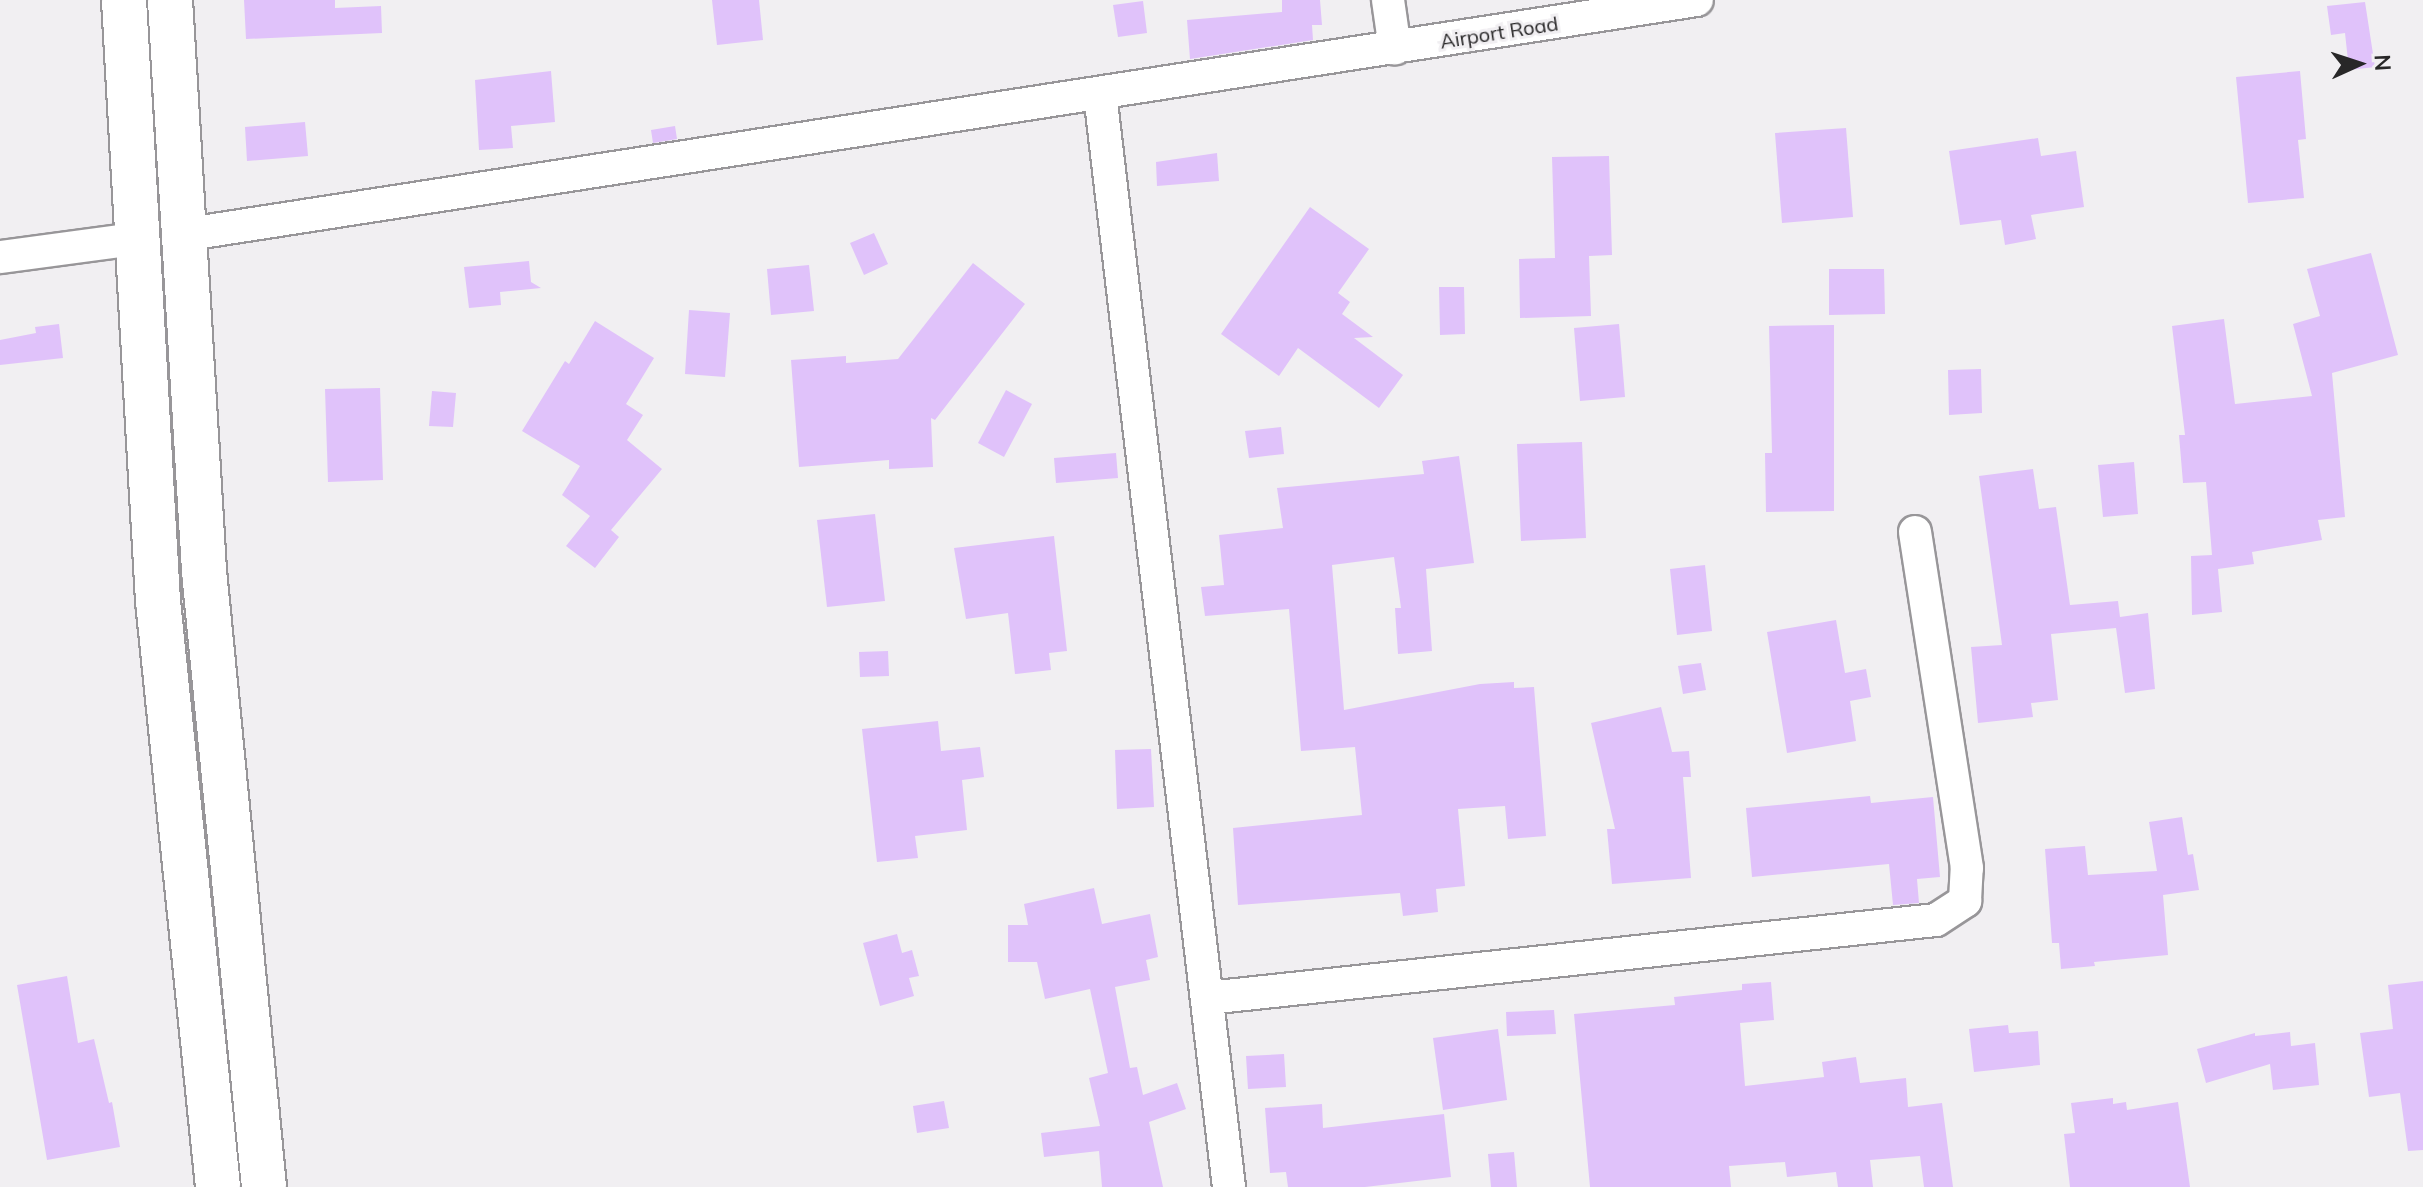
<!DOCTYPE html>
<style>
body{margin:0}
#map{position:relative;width:2423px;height:1187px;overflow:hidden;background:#f1eff2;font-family:Mulish,sans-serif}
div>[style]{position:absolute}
.building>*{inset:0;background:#e0c2fa}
.roads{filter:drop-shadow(2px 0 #989699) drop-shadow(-2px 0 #989699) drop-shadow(0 2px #989699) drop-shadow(0 -2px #989699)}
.street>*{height:32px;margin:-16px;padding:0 16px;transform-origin:16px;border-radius:16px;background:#fff}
.secondary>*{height:44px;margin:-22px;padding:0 22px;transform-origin:22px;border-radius:22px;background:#fff}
span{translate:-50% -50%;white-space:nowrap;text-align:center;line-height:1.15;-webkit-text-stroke:6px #f1eff2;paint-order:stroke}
.street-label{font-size:20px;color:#282728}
.north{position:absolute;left:2319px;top:24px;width:80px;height:80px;-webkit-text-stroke:6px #f1eff2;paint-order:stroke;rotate:87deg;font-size:22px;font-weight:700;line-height:32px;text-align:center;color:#282728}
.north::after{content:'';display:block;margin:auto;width:28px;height:36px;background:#282728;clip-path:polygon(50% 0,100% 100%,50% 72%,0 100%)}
</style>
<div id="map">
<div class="building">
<div style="clip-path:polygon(244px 0,335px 0,335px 8px,381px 6px,382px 33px,246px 39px)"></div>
<div style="clip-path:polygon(712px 0,759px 0,763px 40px,717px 45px)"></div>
<div style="clip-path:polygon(1282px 0,1320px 0,1322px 25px,1312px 25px,1313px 40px,1190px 59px,1187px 20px,1282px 12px)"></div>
<div style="clip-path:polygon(1143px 1px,1147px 33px,1118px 37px,1113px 5px)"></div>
<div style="clip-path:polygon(2365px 2px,2375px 67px,2349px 70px,2345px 33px,2331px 35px,2327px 6px)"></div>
<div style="clip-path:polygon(551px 71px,555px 122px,511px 126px,513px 148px,479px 150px,475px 80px)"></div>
<div style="clip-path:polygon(2300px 71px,2306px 139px,2298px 140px,2304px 198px,2248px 203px,2236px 77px)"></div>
<div style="clip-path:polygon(305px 122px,308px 156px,247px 161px,245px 127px)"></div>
<div style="clip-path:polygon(675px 126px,677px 139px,653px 143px,651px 130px)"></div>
<div style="clip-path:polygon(1846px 128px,1853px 217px,1782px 223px,1775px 133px)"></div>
<div style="clip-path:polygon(2038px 138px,2041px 156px,2076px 151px,2084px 207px,2031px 215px,2036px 239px,2005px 245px,2001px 220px,1960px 225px,1949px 151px)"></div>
<div style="clip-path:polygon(1217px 153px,1219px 181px,1157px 186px,1156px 162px)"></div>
<div style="clip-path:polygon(1609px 156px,1612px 255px,1589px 256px,1591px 316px,1520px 318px,1519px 259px,1555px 258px,1552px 157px)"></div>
<div style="clip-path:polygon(1310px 207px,1369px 249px,1338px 293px,1350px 302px,1342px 314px,1373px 337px,1354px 338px,1403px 375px,1379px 408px,1298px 348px,1279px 376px,1221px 334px)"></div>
<div style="clip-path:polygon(874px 233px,888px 264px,864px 275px,850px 243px)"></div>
<div style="clip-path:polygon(2371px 253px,2398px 355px,2332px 373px,2345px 517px,2318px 520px,2322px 540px,2252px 552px,2254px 564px,2218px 569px,2222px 612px,2192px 615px,2191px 556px,2212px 555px,2206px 482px,2183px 483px,2179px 435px,2185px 435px,2172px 326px,2224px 319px,2235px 404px,2312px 396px,2293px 324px,2320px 316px,2307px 269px)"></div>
<div style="clip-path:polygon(529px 261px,531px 282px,541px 288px,500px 292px,501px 305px,469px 308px,464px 267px)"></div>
<div style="clip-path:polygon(973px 263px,1025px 304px,935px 420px,931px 418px,933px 467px,889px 469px,889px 460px,799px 467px,791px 360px,846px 356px,846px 363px,898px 359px)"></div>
<div style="clip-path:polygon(809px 265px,814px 311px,771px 315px,767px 269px)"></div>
<div style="clip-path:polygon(1829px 269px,1884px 269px,1885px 314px,1829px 315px)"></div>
<div style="clip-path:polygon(1439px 287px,1464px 287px,1465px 334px,1440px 335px)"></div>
<div style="clip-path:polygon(689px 310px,730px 313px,725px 377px,685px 374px)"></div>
<div style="clip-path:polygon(595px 321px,654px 358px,626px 404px,643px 415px,627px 440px,662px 469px,611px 530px,619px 537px,595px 568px,566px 546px,590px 516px,562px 495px,580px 466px,522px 431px,565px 361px,569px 364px)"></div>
<div style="clip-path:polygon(59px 324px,63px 358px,0 365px,0 340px,36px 333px,35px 327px)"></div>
<div style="clip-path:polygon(1619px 324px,1625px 397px,1580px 401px,1574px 328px)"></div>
<div style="clip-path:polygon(1834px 325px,1834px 511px,1766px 512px,1765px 453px,1772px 453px,1769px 326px)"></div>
<div style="clip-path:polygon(1981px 369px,1982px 413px,1949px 415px,1948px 370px)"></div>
<div style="clip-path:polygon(380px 388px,383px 480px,328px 482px,325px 389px)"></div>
<div style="clip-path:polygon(1006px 390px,1032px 404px,1004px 457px,978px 443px)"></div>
<div style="clip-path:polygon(432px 391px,456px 393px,453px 427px,429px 426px)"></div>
<div style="clip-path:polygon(1281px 427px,1284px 454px,1249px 458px,1245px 431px)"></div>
<div style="clip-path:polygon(1582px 442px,1586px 538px,1521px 541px,1517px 444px)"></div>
<div style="clip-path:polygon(1116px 453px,1118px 478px,1056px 483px,1054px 458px)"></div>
<div style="clip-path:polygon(1459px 456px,1474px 563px,1426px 569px,1432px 651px,1398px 654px,1395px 608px,1401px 608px,1394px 557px,1332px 565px,1344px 710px,1480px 684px,1514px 682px,1514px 688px,1534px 687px,1546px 836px,1508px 839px,1505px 806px,1458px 809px,1465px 886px,1436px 889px,1438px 912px,1403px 916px,1400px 893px,1238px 905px,1233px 828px,1362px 815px,1355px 747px,1301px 751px,1289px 609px,1205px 616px,1201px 587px,1224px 585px,1219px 535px,1283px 528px,1277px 488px,1424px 474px,1422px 461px)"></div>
<div style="clip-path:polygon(2134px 462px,2138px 514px,2103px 517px,2098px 465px)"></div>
<div style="clip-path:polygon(2033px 469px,2039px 509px,2056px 507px,2070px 605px,2118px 601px,2120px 617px,2148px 613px,2155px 689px,2125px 693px,2116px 628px,2051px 634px,2058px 700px,2031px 703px,2033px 717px,1978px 723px,1971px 647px,2002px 645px,1979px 476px)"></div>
<div style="clip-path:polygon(875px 514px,885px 601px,827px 607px,817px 520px)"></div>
<div style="clip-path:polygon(1054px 536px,1067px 651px,1049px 653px,1051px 670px,1015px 674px,1008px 613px,966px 619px,954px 548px)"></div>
<div style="clip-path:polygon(1705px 565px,1712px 631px,1677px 635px,1670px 569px)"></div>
<div style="clip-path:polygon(1836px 620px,1845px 673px,1866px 669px,1871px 697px,1850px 701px,1856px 741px,1787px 753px,1767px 632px)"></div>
<div style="clip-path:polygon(888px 651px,889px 676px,860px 677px,859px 652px)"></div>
<div style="clip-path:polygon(1701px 663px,1706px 690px,1683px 694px,1678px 666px)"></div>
<div style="clip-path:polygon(1661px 707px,1672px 752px,1689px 751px,1691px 777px,1683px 777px,1691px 878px,1612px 884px,1607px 829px,1615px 829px,1591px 723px)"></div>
<div style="clip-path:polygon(938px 721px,941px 751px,980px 747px,984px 777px,962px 780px,967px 830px,915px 836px,918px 858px,877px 862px,862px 729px)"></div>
<div style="clip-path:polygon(1151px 749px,1154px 807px,1117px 809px,1115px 750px)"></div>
<div style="clip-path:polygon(1870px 796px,1871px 803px,1933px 797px,1940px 877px,1917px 879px,1919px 903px,1893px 905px,1889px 864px,1752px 877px,1746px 808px)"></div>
<div style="clip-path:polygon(2182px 817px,2188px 855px,2193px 854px,2199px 890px,2163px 895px,2168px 955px,2094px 962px,2095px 966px,2061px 969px,2059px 943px,2052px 943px,2045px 849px,2085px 846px,2088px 875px,2157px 871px,2149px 822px)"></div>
<div style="clip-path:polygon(1094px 888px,1102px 924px,1150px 914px,1158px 957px,1146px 960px,1150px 980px,1115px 987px,1130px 1068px,1137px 1067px,1143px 1095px,1177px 1083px,1186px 1109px,1149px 1122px,1163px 1187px,1102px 1187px,1099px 1151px,1044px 1157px,1041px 1133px,1100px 1126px,1089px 1078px,1108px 1073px,1090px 989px,1045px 999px,1037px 962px,1008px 962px,1008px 925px,1028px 925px,1024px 904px)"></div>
<div style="clip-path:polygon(897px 934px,902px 953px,912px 950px,919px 976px,909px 978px,914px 996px,880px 1006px,863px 943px)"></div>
<div style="clip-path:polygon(67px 976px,78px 1043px,94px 1039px,109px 1103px,112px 1102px,120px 1147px,47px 1160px,17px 985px)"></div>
<div style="clip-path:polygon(2423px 981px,2423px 1150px,2408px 1151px,2400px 1093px,2369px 1097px,2360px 1033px,2393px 1029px,2388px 985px)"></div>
<div style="clip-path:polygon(1771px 982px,1774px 1020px,1740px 1023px,1745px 1086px,1824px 1077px,1822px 1062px,1856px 1057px,1860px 1083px,1906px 1078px,1908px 1107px,1942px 1103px,1953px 1187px,1924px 1187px,1920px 1156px,1870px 1160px,1873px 1187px,1838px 1187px,1836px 1172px,1787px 1177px,1785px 1162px,1729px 1166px,1731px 1187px,1590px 1187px,1574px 1014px,1675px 1005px,1674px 997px,1742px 990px,1742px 984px)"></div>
<div style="clip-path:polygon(1554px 1010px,1556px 1034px,1507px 1036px,1506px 1012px)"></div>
<div style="clip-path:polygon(2008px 1025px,2009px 1033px,2038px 1031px,2040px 1065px,1974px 1072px,1969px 1029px)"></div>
<div style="clip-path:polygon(1498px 1029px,1507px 1100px,1443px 1110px,1433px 1038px)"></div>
<div style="clip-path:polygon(2290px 1032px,2291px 1046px,2315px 1043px,2319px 1085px,2273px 1090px,2270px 1064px,2206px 1083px,2197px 1049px,2255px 1033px,2255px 1036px)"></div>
<div style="clip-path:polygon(1284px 1054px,1286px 1087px,1248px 1089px,1246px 1056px)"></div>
<div style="clip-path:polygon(2113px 1098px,2113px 1104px,2126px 1102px,2127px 1110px,2178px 1102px,2190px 1187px,2070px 1187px,2064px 1134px,2075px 1133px,2071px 1103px)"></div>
<div style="clip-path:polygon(944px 1101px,949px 1128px,917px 1133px,913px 1106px)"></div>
<div style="clip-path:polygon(1322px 1104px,1323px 1128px,1444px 1114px,1451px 1177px,1365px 1187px,1288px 1187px,1286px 1172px,1270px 1173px,1265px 1108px)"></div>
<div style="clip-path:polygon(1514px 1152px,1517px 1187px,1491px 1187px,1488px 1154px)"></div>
</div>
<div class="roads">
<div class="street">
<div style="left:1388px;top:0;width:49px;rotate:81.9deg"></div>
<div style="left:1100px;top:94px;width:1101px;rotate:83.27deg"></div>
<div style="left:182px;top:235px;width:1533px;rotate:-8.82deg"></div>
<div style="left:0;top:257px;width:136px;rotate:-7.6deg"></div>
<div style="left:1208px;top:998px;width:732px;rotate:-6.12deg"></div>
<div style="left:1936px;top:920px;width:35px;rotate:-33deg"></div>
<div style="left:1965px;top:901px;width:33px;rotate:-87deg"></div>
<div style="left:1967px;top:868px;width:340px;rotate:-98.8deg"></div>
</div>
<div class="secondary">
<div style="left:124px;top:0;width:602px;rotate:86.76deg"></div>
<div style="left:158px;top:601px;width:589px;rotate:84.15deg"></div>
<div style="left:170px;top:0;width:572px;rotate:86.59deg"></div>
<div style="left:204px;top:571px;width:619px;rotate:84.44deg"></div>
</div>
</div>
<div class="street-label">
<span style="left:1499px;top:32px;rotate:-9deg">Airport Road</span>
</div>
<div class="north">N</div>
</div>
